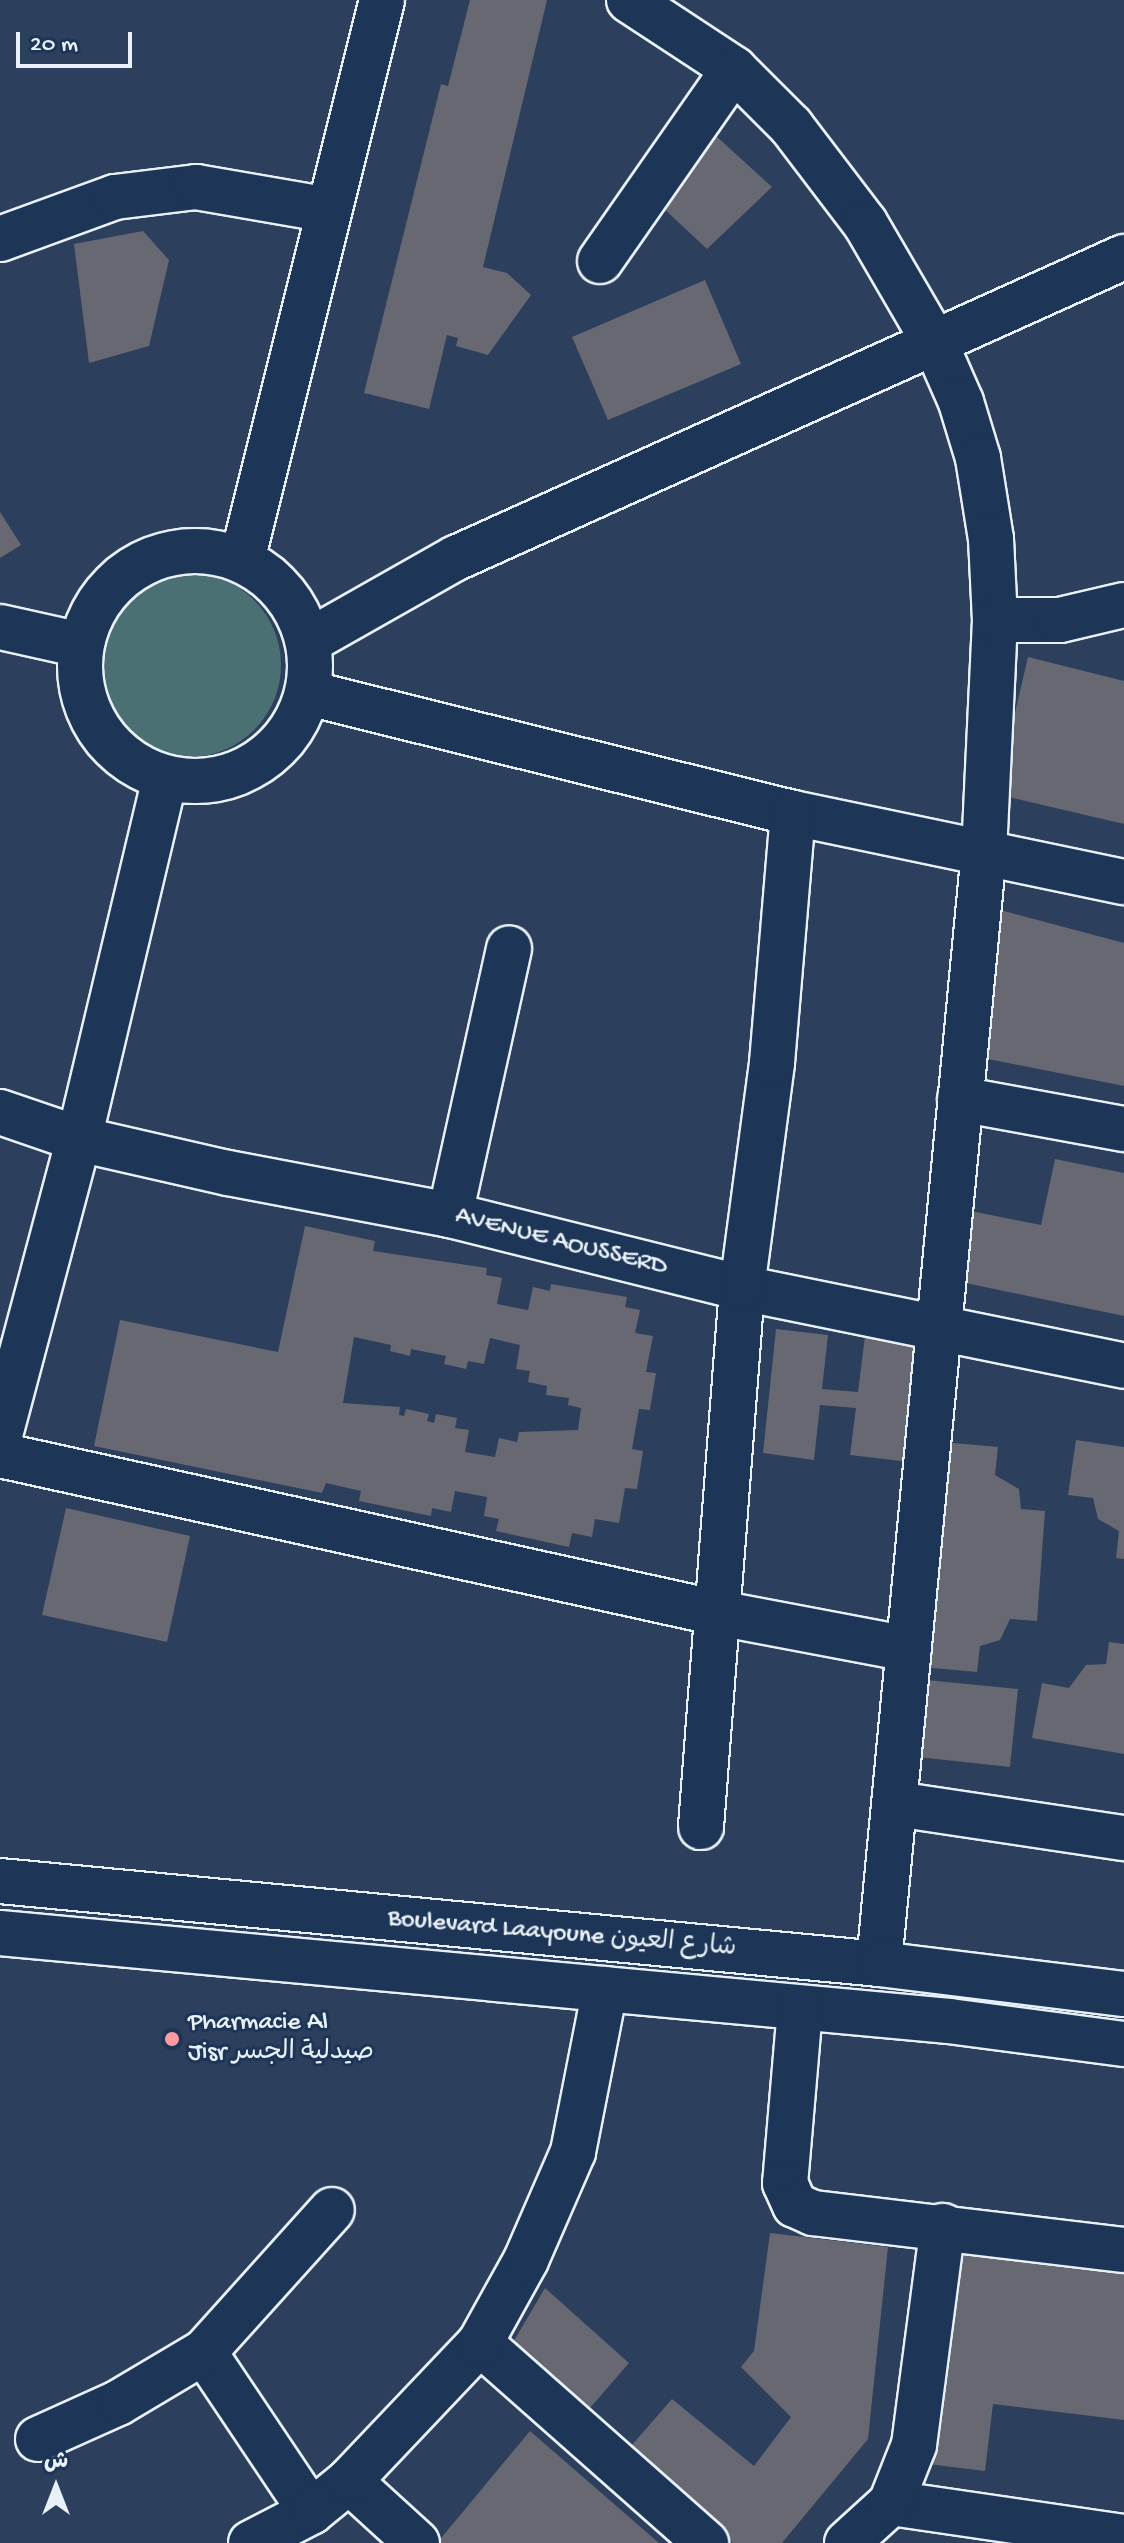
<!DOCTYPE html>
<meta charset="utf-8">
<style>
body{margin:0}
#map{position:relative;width:1124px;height:2543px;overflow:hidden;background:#2c3f5c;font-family:"Gochi Hand","Playpen Sans Arabic",sans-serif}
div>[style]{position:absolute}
.green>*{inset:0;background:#4b7073}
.round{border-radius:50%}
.building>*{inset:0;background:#686872}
.roads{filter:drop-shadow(2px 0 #e8f1f8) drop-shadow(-2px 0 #e8f1f8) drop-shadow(0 2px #e8f1f8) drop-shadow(0 -2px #e8f1f8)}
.minor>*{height:44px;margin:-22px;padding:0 22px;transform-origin:22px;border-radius:22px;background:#1d3557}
.minor>.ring{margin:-22px;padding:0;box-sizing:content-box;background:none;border:44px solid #1d3557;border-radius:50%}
.dots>*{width:22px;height:22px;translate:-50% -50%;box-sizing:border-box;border:4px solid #1d3557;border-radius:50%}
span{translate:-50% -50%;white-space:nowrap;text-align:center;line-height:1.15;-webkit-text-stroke:6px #1d3557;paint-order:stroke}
.street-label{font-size:26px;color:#e8f1f8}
.poi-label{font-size:26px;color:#e8f1f8}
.left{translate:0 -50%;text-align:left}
.north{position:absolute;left:16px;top:2447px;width:80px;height:80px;-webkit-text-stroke:6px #1d3557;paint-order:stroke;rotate:0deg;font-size:22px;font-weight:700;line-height:32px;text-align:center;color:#e8f1f8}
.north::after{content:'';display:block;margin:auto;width:28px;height:36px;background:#e8f1f8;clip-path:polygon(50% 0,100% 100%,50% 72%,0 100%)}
.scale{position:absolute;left:16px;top:32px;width:116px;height:36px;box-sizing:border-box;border:4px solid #e8f1f8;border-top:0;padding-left:10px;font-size:24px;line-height:28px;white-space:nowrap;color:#e8f1f8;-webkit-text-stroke:6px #1d3557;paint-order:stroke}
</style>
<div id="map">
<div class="green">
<div class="round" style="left:97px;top:573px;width:184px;height:184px"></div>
</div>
<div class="building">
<div style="clip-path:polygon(470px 0,547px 0,483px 267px,507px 273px,531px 295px,488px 355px,456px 346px,458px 338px,447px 335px,429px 409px,364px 393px,441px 84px,448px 86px)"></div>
<div style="clip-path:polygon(715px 135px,772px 187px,707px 249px,659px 204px)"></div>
<div style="clip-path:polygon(143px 231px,169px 260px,149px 346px,89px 363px,74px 244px)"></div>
<div style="clip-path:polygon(705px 280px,741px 364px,608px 420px,572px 337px)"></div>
<div style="clip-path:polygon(0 512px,21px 545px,0 558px)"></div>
<div style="clip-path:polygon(1028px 657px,1124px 681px,1124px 824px,996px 794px)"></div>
<div style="clip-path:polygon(1000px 910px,1124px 943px,1124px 1086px,983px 1058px)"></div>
<div style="clip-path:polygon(1055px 1159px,1124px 1173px,1124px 1316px,956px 1281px,971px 1211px,1041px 1225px)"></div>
<div style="clip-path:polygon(evenodd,305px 1226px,375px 1241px,373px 1251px,487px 1268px,486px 1275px,502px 1278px,497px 1304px,528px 1310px,533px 1287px,550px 1291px,551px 1284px,627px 1297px,625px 1307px,640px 1310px,635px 1333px,653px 1336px,646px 1372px,656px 1373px,650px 1410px,639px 1409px,632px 1449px,643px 1451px,637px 1489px,625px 1488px,619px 1523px,595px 1519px,592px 1537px,572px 1533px,569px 1547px,496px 1531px,499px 1519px,484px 1516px,487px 1497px,455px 1491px,451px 1512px,432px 1508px,431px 1516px,359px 1501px,361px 1491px,326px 1483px,322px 1493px,94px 1446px,120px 1320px,278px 1352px,305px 1226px,354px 1337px,391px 1345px,390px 1351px,410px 1356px,411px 1349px,446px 1356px,444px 1364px,466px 1369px,468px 1361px,484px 1364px,490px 1338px,520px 1345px,516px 1369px,530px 1371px,528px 1382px,547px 1386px,546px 1395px,569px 1398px,568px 1405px,581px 1408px,578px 1430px,519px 1432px,517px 1442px,499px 1438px,495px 1457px,465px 1452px,469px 1430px,455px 1428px,457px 1418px,436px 1414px,434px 1423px,427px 1421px,429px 1414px,406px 1409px,404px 1416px,399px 1415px,400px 1407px,343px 1403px,354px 1337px)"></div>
<div style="clip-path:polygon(776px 1329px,828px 1335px,822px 1389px,858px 1392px,865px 1336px,926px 1344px,910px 1462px,850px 1455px,856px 1408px,820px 1405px,814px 1460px,763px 1453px)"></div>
<div style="clip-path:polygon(1076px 1440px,1124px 1447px,1124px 1559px,1116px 1558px,1119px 1531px,1098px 1519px,1093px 1498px,1068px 1495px)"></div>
<div style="clip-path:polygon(942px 1442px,998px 1447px,995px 1475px,1019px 1489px,1021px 1509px,1045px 1511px,1037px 1621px,1010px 1619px,1000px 1640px,980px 1646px,977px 1672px,922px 1667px)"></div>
<div style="clip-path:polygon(66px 1508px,190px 1536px,167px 1642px,42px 1615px)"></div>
<div style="clip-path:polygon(1109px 1642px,1124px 1644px,1124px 1754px,1032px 1738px,1042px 1683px,1069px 1688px,1086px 1665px,1106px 1664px)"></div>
<div style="clip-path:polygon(926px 1680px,1018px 1689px,1010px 1767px,918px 1757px)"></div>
<div style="clip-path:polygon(770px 2233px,888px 2247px,868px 2439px,782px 2543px,733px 2543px,625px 2453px,672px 2399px,754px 2466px,791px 2417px,741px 2367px,754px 2351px)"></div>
<div style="clip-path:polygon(946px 2252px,1124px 2274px,1124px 2420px,993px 2404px,985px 2471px,920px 2463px)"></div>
<div style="clip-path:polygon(545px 2288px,629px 2363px,583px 2416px,509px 2349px)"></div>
<div style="clip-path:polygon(530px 2431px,659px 2543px,437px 2543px)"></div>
</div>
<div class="roads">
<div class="minor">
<div style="left:629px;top:0;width:126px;rotate:33.3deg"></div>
<div style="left:734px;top:69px;width:81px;rotate:45deg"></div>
<div style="left:791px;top:126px;width:122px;rotate:52.7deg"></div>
<div style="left:865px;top:223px;width:141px;rotate:59.8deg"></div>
<div style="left:936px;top:345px;width:62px;rotate:66.3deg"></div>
<div style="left:961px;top:402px;width:59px;rotate:73.1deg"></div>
<div style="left:978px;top:458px;width:82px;rotate:80.9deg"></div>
<div style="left:991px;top:539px;width:81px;rotate:87.2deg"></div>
<div style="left:995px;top:620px;width:231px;rotate:92.7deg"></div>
<div style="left:984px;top:851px;width:1118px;rotate:95.39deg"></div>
<div style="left:0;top:239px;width:122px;rotate:-20.1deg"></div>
<div style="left:115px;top:197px;width:82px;rotate:-7deg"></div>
<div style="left:196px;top:187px;width:135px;rotate:9.8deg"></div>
<div style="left:600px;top:261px;width:234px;rotate:-55.1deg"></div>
<div class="ring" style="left:80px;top:551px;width:186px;height:186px"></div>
<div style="left:242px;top:560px;width:577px;rotate:-75.96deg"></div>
<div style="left:995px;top:620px;width:65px"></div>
<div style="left:1060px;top:620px;width:66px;rotate:-13.2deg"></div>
<div style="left:0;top:627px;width:83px;rotate:12.5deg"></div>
<div style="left:309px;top:641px;width:169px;rotate:-29.5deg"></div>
<div style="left:456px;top:558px;width:733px;rotate:-24.26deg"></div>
<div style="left:308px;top:693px;width:500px;rotate:13.9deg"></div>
<div style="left:793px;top:813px;width:338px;rotate:11.8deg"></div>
<div style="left:960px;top:1099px;width:167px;rotate:10.4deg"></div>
<div style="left:0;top:1112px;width:83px;rotate:18.9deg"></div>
<div style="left:79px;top:1139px;width:153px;rotate:12.9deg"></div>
<div style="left:228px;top:1173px;width:226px;rotate:10.7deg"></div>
<div style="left:450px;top:1215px;width:301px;rotate:14deg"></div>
<div style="left:742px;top:1288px;width:390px;rotate:11.5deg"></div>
<div style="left:450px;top:1215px;width:273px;rotate:-77.5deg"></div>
<div style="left:0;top:1435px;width:306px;rotate:-75.1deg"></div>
<div style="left:79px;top:1139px;width:371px;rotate:-76.6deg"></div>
<div style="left:0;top:1455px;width:735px;rotate:12.41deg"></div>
<div style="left:718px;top:1613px;width:194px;rotate:10.7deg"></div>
<div style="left:896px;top:1804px;width:231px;rotate:8.5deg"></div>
<div style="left:701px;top:1827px;width:541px;rotate:-85.65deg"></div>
<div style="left:742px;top:1288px;width:227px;rotate:-82.4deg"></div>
<div style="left:772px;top:1063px;width:251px;rotate:-85.2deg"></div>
<div style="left:0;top:1881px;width:883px;rotate:5.39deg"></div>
<div style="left:879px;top:1964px;width:247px;rotate:7deg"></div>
<div style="left:0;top:1933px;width:953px;rotate:5.3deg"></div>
<div style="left:949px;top:2021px;width:177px;rotate:7.5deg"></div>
<div style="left:800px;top:2009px;width:175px;rotate:94.9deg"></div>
<div style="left:785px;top:2183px;width:24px;rotate:66deg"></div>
<div style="left:795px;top:2205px;width:20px;rotate:24deg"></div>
<div style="left:813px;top:2213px;width:313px;rotate:6.8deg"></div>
<div style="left:480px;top:2343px;width:302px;rotate:41.5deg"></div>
<div style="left:204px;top:2352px;width:192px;rotate:56.2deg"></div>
<div style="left:38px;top:2439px;width:88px;rotate:-24.2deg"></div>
<div style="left:118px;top:2403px;width:100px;rotate:-30.7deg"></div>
<div style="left:204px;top:2352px;width:191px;rotate:-48deg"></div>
<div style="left:349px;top:2481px;width:92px;rotate:42.4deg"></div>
<div style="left:891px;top:2503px;width:235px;rotate:8.3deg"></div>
<div style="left:251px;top:2543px;width:68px;rotate:-27.3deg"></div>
<div style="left:311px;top:2512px;width:49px;rotate:-39.2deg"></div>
<div style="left:349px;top:2481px;width:190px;rotate:-46.5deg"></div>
<div style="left:480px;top:2343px;width:95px;rotate:-61deg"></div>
<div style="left:526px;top:2260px;width:118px;rotate:-66.5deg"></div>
<div style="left:573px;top:2152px;width:166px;rotate:-78.9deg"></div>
<div style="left:847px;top:2543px;width:59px;rotate:-42.3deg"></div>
<div style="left:891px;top:2503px;width:62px;rotate:-68.4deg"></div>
<div style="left:914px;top:2445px;width:221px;rotate:-82.5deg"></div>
</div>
</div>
<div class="dots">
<div style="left:172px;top:2039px;background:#ff9aa2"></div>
</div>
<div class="street-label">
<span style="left:561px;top:1243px;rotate:14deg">AVENUE AOUSSERD</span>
<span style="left:562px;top:1935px;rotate:5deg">Boulevard Laayoune شارع العيون</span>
</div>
<div class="poi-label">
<span class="left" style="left:188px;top:2039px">Pharmacie Al<br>Jisr صيدلية الجسر</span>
</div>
<div class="north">ش</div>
<div class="scale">20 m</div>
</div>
